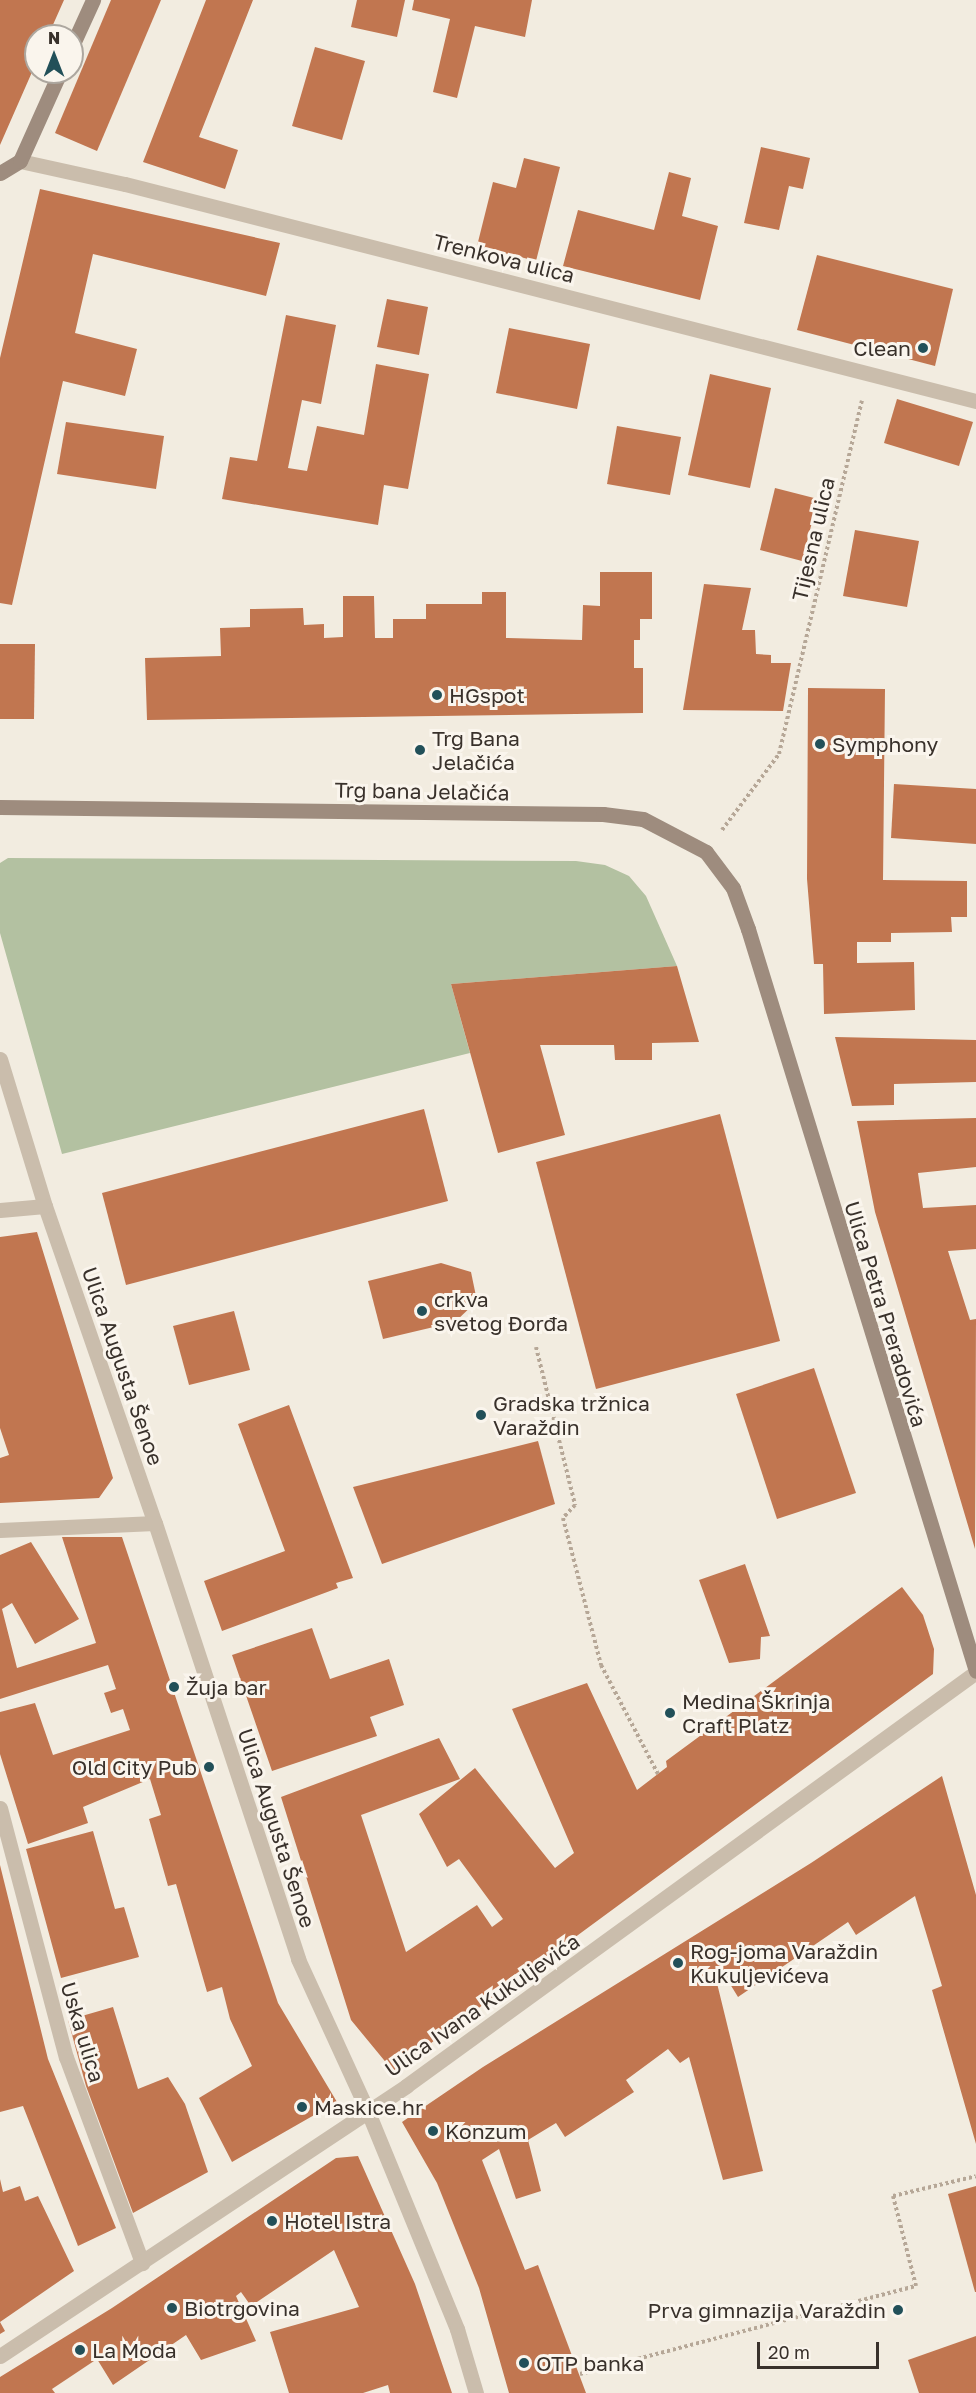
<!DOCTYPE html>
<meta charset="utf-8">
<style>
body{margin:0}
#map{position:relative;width:976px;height:2393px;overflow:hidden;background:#f2ece0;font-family:"Golos Text",sans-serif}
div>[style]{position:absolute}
.green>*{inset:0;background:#b3c1a1}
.building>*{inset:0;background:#c17650}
.path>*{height:4px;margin-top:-2px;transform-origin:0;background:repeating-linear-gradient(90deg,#b6a797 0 3px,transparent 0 6px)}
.street>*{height:15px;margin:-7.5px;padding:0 7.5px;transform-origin:7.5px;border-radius:7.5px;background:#cabdac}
.secondary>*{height:15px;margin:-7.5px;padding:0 7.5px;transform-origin:7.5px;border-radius:7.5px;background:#9e8c7e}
.dots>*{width:16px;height:16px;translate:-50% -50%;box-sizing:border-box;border:3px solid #faf5ed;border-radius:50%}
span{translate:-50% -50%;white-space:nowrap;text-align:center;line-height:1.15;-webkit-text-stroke:6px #faf5ed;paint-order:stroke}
.street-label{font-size:21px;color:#39312b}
.poi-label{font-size:21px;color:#39312b}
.right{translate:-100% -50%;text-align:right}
.left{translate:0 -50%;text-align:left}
.north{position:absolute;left:24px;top:24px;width:60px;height:60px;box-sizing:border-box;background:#faf5ed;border:2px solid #ada79f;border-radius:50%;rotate:0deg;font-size:16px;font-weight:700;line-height:24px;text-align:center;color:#39312b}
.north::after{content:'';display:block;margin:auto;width:21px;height:27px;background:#225059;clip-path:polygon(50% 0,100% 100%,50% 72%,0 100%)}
.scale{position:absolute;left:757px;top:2342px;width:122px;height:27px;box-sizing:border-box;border:3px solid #39312b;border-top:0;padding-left:8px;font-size:18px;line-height:21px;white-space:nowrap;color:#39312b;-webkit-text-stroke:4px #faf5ed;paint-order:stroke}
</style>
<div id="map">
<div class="green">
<div style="clip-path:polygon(8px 858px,576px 861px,605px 865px,629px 876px,646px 896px,677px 966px,451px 984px,470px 1053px,62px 1154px,0 933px,0 863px)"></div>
</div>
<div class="building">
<div style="clip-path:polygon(0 0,64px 0,48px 36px,36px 36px,36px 63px,0 145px)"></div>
<div style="clip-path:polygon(111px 0,161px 0,97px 151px,55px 133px)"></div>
<div style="clip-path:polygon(206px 0,253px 0,199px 137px,238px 150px,225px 189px,143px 162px)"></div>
<div style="clip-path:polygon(357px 0,405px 0,397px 37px,351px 27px)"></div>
<div style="clip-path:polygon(414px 0,532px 0,525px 37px,475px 26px,457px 98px,433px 92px,450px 19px,412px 10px)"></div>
<div style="clip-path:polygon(315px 47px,365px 61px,342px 140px,292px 126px)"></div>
<div style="clip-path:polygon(761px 147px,810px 158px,803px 189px,789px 186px,779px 230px,744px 223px)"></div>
<div style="clip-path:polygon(524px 158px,560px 167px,536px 261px,477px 246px,493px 182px,516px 188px)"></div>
<div style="clip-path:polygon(669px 172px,691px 178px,682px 216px,718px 226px,700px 300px,563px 266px,578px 210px,654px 230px)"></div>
<div style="clip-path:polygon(40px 189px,280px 243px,266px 296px,93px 254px,75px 333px,137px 349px,125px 396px,63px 381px,12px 605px,0 603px,0 358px)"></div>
<div style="clip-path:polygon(817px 255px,953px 289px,935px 366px,797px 330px)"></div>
<div style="clip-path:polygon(387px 299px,428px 307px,419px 355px,377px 347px)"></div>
<div style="clip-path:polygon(286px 315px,336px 325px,321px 404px,302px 400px,288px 468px,307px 471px,317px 426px,364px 435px,376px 364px,429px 374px,408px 489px,384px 485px,378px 525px,222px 499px,230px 457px,257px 461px)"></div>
<div style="clip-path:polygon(509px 328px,590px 344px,577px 409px,496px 393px)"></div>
<div style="clip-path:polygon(710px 374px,771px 388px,750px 488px,688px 475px)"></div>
<div style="clip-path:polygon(897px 399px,973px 422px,959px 466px,884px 443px)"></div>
<div style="clip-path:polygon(66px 422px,164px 436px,156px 489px,57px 474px)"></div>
<div style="clip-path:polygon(617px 426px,681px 437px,670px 495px,607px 484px)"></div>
<div style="clip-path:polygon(775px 488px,818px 499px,802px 561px,760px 550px)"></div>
<div style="clip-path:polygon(855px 530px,919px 541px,907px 607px,843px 596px)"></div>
<div style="clip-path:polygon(600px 572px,652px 572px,652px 619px,640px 619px,640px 640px,634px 640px,634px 668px,643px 668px,643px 713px,147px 720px,145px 658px,221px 656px,220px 628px,250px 627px,250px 609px,303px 608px,304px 625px,324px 624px,324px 638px,343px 637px,343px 596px,374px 596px,375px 638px,393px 638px,393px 619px,426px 619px,426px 604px,482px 604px,482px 592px,506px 592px,506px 638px,582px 640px,583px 605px,600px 606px)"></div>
<div style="clip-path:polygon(704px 584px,751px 588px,742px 630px,755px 630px,756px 654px,771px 655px,771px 663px,791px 663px,783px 711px,683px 710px)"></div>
<div style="clip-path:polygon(0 644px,35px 644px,34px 719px,0 719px)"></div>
<div style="clip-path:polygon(808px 688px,885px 689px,883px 880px,967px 881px,967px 917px,951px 917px,952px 932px,891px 933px,891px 942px,857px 942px,857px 963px,914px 962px,915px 1010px,824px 1014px,823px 964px,814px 964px,807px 879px)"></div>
<div style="clip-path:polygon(894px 784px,976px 789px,976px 844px,891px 838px)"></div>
<div style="clip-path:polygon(677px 966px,699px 1042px,652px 1043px,652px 1060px,615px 1060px,614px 1045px,540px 1045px,565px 1135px,498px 1153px,451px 984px)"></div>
<div style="clip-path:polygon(835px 1037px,976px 1040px,976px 1082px,894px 1084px,894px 1105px,852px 1106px)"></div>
<div style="clip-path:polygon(424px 1109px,448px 1201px,126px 1285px,102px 1193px)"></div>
<div style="clip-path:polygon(720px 1114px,780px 1341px,596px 1389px,536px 1162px)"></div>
<div style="clip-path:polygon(976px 1118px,976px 1167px,918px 1173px,923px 1208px,976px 1205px,976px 1249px,948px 1251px,970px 1320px,976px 1319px,975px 1549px,875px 1212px,857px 1121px)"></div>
<div style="clip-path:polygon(37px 1232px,113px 1478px,99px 1498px,0 1503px,0 1458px,9px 1455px,0 1428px,0 1237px)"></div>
<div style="clip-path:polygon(441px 1263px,471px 1272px,477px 1301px,455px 1322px,383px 1339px,368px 1281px)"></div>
<div style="clip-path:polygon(234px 1311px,250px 1370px,189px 1385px,173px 1326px)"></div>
<div style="clip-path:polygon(814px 1368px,856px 1493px,777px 1519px,736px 1394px)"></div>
<div style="clip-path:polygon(289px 1405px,353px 1578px,336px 1583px,338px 1588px,222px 1631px,204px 1581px,285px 1551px,238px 1424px)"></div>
<div style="clip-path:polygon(538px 1441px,555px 1504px,382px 1564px,353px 1487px)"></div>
<div style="clip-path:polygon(62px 1537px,122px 1537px,278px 2003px,337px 2102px,232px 2162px,199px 2098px,252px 2066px,230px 2019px,222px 1987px,207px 1992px,176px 1884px,168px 1886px,149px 1819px,161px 1815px,150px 1779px,83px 1807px,88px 1823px,28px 1844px,0 1754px,0 1712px,35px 1703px,53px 1755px,130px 1730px,123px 1709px,111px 1713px,104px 1693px,116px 1689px,108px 1665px,0 1699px,0 1555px,31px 1542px,79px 1619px,35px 1644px,12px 1603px,2px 1609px,17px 1668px,96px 1643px)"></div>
<div style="clip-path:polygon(745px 1564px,770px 1636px,761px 1637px,760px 1659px,729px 1663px,699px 1580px)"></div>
<div style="clip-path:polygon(902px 1587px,923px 1615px,934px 1649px,933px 1674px,393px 2071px,351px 2020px,281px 1797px,439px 1738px,460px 1779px,361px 1815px,406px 1952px,477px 1905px,492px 1927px,503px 1919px,459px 1859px,447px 1867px,419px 1814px,475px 1768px,555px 1868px,574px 1853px,512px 1709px,587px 1683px,637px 1790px,667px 1767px,666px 1761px)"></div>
<div style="clip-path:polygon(312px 1628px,330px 1679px,389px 1659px,404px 1705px,370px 1717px,377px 1736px,272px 1771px,232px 1655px)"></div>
<div style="clip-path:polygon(942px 1776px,976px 1895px,976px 2144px,932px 1990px,942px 1986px,915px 1896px,856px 1935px,848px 1922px,738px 1997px,722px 1971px,715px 1975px,763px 2171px,723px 2180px,689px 2057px,680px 2063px,668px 2049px,626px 2080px,634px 2092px,565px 2137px,556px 2123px,528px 2140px,541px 2191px,516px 2199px,499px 2149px,482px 2160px,525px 2270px,538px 2265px,586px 2393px,509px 2393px,479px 2288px,437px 2183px,402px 2122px,483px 2067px,811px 1863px)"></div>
<div style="clip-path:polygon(93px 1831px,115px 1909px,124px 1907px,139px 1957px,61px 1978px,26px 1849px)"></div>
<div style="clip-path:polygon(0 1865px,48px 2059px,116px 2228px,78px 2246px,23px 2106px,0 2112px)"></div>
<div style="clip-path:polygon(113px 2007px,138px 2089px,168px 2077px,185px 2104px,208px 2172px,133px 2213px,86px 2086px,68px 2020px)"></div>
<div style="clip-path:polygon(358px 2156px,415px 2284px,452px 2393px,390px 2393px,388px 2385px,363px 2393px,289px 2393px,270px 2332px,359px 2307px,334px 2250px,251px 2306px,241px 2292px,236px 2296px,256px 2341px,201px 2360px,186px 2335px,113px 2385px,97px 2359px,52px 2389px,55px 2393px,0 2393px,0 2377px,112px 2308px,336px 2158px)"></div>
<div style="clip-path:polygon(0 2179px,3px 2192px,20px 2186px,25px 2201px,38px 2196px,74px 2271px,0 2322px,5px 2331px,0 2334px)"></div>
<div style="clip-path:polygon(976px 2186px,976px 2292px,975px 2292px,948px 2194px)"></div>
<div style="clip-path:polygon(976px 2336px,976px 2393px,919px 2393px,908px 2360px)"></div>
</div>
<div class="path">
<div style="left:722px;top:830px;width:95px;rotate:-53.1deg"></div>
<div style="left:779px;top:754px;width:363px;rotate:-76.8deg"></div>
<div style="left:536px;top:1347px;width:163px;rotate:76.1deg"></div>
<div style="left:575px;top:1505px;width:18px;rotate:133deg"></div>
<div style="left:563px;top:1518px;width:152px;rotate:75.5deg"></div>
<div style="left:601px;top:1665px;width:123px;rotate:62.4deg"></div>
<div style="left:580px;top:2374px;width:347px;rotate:-14.7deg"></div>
<div style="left:916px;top:2286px;width:93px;rotate:-104.3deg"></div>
<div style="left:893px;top:2196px;width:85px;rotate:-13.5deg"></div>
</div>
<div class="street">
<div style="left:20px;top:161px;width:107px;rotate:12.4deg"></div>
<div style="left:125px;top:184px;width:878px;rotate:14.31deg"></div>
<div style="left:0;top:1059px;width:154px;rotate:73deg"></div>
<div style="left:45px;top:1206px;width:336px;rotate:70.9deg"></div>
<div style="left:155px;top:1523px;width:459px;rotate:71.8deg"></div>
<div style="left:298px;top:1959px;width:168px;rotate:65.4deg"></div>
<div style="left:368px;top:2112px;width:235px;rotate:67.7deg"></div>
<div style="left:457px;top:2329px;width:67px;rotate:73.5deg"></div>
<div style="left:0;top:1210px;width:45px;rotate:-5.1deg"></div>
<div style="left:0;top:1530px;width:155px;rotate:-2.6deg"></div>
<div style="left:0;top:1808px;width:258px;rotate:75.2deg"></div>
<div style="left:66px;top:2057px;width:220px;rotate:69.7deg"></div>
<div style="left:0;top:2356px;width:488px;rotate:-33.6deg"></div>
<div style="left:406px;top:2086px;width:704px;rotate:-35.99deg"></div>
</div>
<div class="secondary">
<div style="left:72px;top:46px;width:51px;rotate:-65.5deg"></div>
<div style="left:0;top:173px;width:23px;rotate:-31deg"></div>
<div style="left:20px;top:161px;width:98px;rotate:-65.8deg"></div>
<div style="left:0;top:807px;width:603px;rotate:0.67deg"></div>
<div style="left:603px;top:814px;width:40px;rotate:7.1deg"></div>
<div style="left:643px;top:819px;width:71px;rotate:27.6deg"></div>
<div style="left:706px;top:852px;width:45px;rotate:53.1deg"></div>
<div style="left:733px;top:888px;width:44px;rotate:69.9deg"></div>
<div style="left:748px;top:929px;width:776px;rotate:72.92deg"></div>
</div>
<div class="dots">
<div style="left:923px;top:348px;background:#225059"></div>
<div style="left:437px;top:695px;background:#225059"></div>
<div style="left:820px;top:744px;background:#225059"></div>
<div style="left:420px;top:750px;background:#225059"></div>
<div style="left:422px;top:1311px;background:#225059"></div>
<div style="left:481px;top:1415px;background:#225059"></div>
<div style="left:174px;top:1687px;background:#225059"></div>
<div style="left:670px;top:1713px;background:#225059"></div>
<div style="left:209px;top:1767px;background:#225059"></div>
<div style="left:678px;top:1963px;background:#225059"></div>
<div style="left:302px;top:2107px;background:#225059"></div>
<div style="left:433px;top:2131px;background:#225059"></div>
<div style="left:272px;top:2221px;background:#225059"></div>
<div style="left:172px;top:2308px;background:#225059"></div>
<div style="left:898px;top:2310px;background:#225059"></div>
<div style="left:80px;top:2350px;background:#225059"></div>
<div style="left:524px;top:2363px;background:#225059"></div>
</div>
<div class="street-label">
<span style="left:504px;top:258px;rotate:14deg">Trenkova ulica</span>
<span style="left:813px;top:539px;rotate:-77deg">Tijesna ulica</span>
<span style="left:422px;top:791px;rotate:1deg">Trg bana Jelačića</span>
<span style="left:886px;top:1314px;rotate:73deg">Ulica Petra Preradovića</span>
<span style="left:123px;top:1366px;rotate:71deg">Ulica Augusta Šenoe</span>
<span style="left:277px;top:1828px;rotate:72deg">Ulica Augusta Šenoe</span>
<span style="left:482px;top:2005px;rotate:-35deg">Ulica Ivana Kukuljevića</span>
<span style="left:83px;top:2032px;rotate:73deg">Uska ulica</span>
</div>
<div class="poi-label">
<span class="right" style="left:911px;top:348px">Clean</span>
<span class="left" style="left:449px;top:695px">HGspot</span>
<span class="left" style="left:432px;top:750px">Trg Bana<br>Jelačića</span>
<span class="left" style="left:832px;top:744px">Symphony</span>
<span class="left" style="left:434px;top:1311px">crkva<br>svetog Đorđa</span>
<span class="left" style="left:493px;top:1415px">Gradska tržnica<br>Varaždin</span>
<span class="left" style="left:186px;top:1687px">Žuja bar</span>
<span class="left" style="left:682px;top:1713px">Medina Škrinja<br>Craft Platz</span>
<span class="right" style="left:197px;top:1767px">Old City Pub</span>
<span class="left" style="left:690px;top:1963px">Rog-joma Varaždin<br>Kukuljevićeva</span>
<span class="left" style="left:314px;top:2107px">Maskice.hr</span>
<span class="left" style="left:445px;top:2131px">Konzum</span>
<span class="left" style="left:284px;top:2221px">Hotel Istra</span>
<span class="left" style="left:184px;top:2308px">Biotrgovina</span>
<span class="right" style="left:886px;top:2310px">Prva gimnazija Varaždin</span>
<span class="left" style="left:92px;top:2350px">La Moda</span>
<span class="left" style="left:536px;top:2363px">OTP banka</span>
</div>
<div class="north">N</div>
<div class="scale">20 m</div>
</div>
